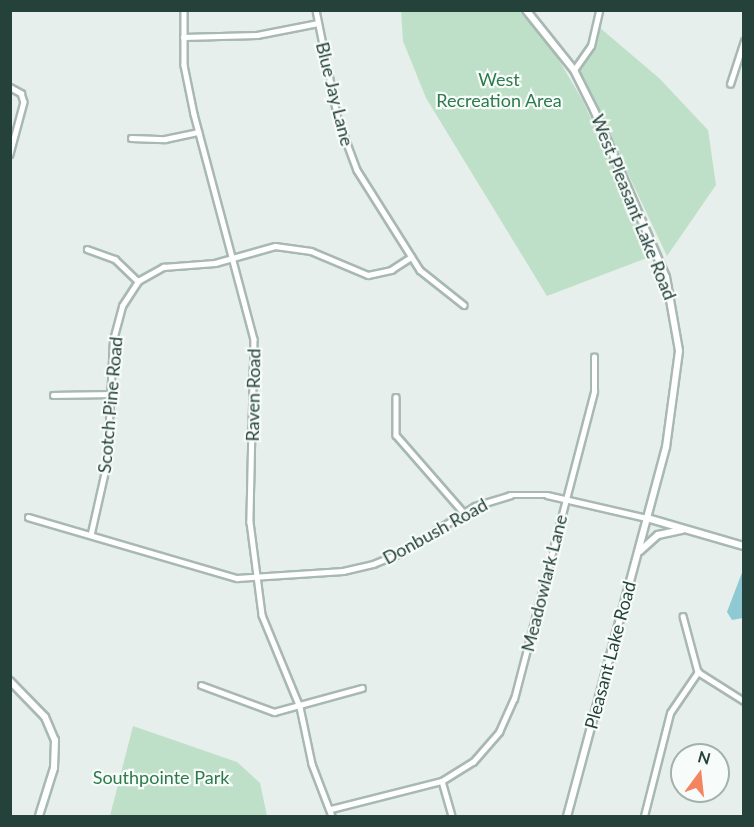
<!DOCTYPE html>
<style>
body{margin:0}
#map{position:relative;width:754px;height:827px;overflow:hidden;background:#e6efeb;font-family:Lato,sans-serif}
div>[style]{position:absolute}
.green>*{inset:0;background:#bfe0c8}
.water>*{inset:0;background:#8ec9d4}
.roads{filter:drop-shadow(2px 0 #a8b8b2) drop-shadow(-2px 0 #a8b8b2) drop-shadow(0 2px #a8b8b2) drop-shadow(0 -2px #a8b8b2)}
.minor>*{height:4.5px;margin:-2.25px;padding:0 2.25px;transform-origin:2.25px;border-radius:2.25px;background:#fff}
.tertiary>*{height:6px;margin:-3px;padding:0 3px;transform-origin:3px;border-radius:3px;background:#fff}
span{translate:-50% -50%;white-space:nowrap;text-align:center;line-height:1.15;-webkit-text-stroke:4.5px #f7fbf9;paint-order:stroke}
.park-label{font-size:18px;color:#2d7a4b}
.street-label{font-size:18px;color:#24423a}
.frame{position:absolute;inset:0;border:12px solid #24423a;pointer-events:none}
.north{position:absolute;left:670px;top:743px;width:60px;height:60px;box-sizing:border-box;background:#f7fbf9;border:2px solid #a3b1ad;border-radius:50%;rotate:15deg;font-size:16px;font-weight:700;line-height:24px;text-align:center;color:#24423a}
.north::after{content:'';display:block;margin:auto;width:21px;height:27px;background:#f4845f;clip-path:polygon(50% 0,100% 100%,50% 72%,0 100%)}
</style>
<div id="map">
<div class="green">
<div style="clip-path:polygon(401px 11px,520px 12px,554px 52px,583px 101px,652px 256px,547px 296px,426px 98px,403px 41px)"></div>
<div style="clip-path:polygon(599px 27px,659px 78px,708px 130px,716px 185px,667px 256px,580px 72px)"></div>
<div style="clip-path:polygon(133px 726px,237px 762px,260px 783px,267px 816px,110px 816px)"></div>
</div>
<div class="water">
<div style="clip-path:polygon(743px 570px,743px 618px,732px 620px,727px 612px)"></div>
</div>
<div class="roads">
<div class="minor">
<div style="left:184px;top:10px;width:55px;rotate:90deg"></div>
<div style="left:184px;top:65px;width:50px;rotate:78.5deg"></div>
<div style="left:194px;top:114px;width:233px;rotate:75.1deg"></div>
<div style="left:254px;top:339px;width:183px;rotate:91.3deg"></div>
<div style="left:250px;top:522px;width:94px;rotate:82.6deg"></div>
<div style="left:262px;top:615px;width:100px;rotate:67.6deg"></div>
<div style="left:300px;top:707px;width:58px;rotate:78.1deg"></div>
<div style="left:312px;top:764px;width:56px;rotate:69deg"></div>
<div style="left:316px;top:10px;width:111px;rotate:78.6deg"></div>
<div style="left:338px;top:119px;width:54px;rotate:69.6deg"></div>
<div style="left:357px;top:170px;width:118px;rotate:57.8deg"></div>
<div style="left:420px;top:270px;width:56px;rotate:38.5deg"></div>
<div style="left:183px;top:37px;width:74px;rotate:-1.5deg"></div>
<div style="left:257px;top:35px;width:62px;rotate:-11.1deg"></div>
<div style="left:574px;top:70px;width:29px;rotate:-55deg"></div>
<div style="left:591px;top:46px;width:37px;rotate:-77deg"></div>
<div style="left:730px;top:84px;width:45px;rotate:-72deg"></div>
<div style="left:10px;top:87px;width:13px;rotate:29deg"></div>
<div style="left:21px;top:93px;width:9px;rotate:72deg"></div>
<div style="left:24px;top:102px;width:54px;rotate:105.1deg"></div>
<div style="left:131px;top:138px;width:34px;rotate:2deg"></div>
<div style="left:165px;top:139px;width:34px;rotate:-12deg"></div>
<div style="left:87px;top:249px;width:30px;rotate:20deg"></div>
<div style="left:115px;top:259px;width:32px;rotate:44deg"></div>
<div style="left:53px;top:395px;width:58px;rotate:-1deg"></div>
<div style="left:396px;top:397px;width:38px;rotate:90deg"></div>
<div style="left:396px;top:435px;width:103px;rotate:48.9deg"></div>
<div style="left:28px;top:517px;width:218px;rotate:16.3deg"></div>
<div style="left:237px;top:578px;width:106px;rotate:-3.8deg"></div>
<div style="left:343px;top:571px;width:31px;rotate:-13deg"></div>
<div style="left:373px;top:564px;width:31px;rotate:-22deg"></div>
<div style="left:402px;top:552px;width:86px;rotate:-32.2deg"></div>
<div style="left:475px;top:506px;width:37px;rotate:-17deg"></div>
<div style="left:510px;top:495px;width:37px"></div>
<div style="left:547px;top:495px;width:103px;rotate:13deg"></div>
<div style="left:91px;top:533px;width:73px;rotate:-77.3deg"></div>
<div style="left:107px;top:462px;width:122px;rotate:-87.2deg"></div>
<div style="left:113px;top:340px;width:35px;rotate:-75deg"></div>
<div style="left:122px;top:306px;width:30px;rotate:-57deg"></div>
<div style="left:138px;top:281px;width:29px;rotate:-29deg"></div>
<div style="left:163px;top:267px;width:52px;rotate:-4.4deg"></div>
<div style="left:215px;top:263px;width:62px;rotate:-15.8deg"></div>
<div style="left:275px;top:246px;width:36px;rotate:8deg"></div>
<div style="left:311px;top:251px;width:62px;rotate:22.8deg"></div>
<div style="left:368px;top:275px;width:24px;rotate:-12deg"></div>
<div style="left:391px;top:270px;width:24px;rotate:-33deg"></div>
<div style="left:683px;top:616px;width:58px;rotate:75deg"></div>
<div style="left:698px;top:672px;width:54px;rotate:32.2deg"></div>
<div style="left:201px;top:685px;width:78px;rotate:20.3deg"></div>
<div style="left:274px;top:712px;width:91px;rotate:-15.3deg"></div>
<div style="left:442px;top:781px;width:36px;rotate:74deg"></div>
<div style="left:331px;top:809px;width:114px;rotate:-14.2deg"></div>
<div style="left:442px;top:781px;width:36px;rotate:-32deg"></div>
<div style="left:473px;top:762px;width:40px;rotate:-49deg"></div>
<div style="left:499px;top:732px;width:36px;rotate:-66deg"></div>
<div style="left:514px;top:699px;width:318px;rotate:-75.4deg"></div>
<div style="left:594px;top:391px;width:34px;rotate:-90deg"></div>
<div style="left:644px;top:816px;width:106px;rotate:-75.8deg"></div>
<div style="left:670px;top:713px;width:50px;rotate:-55.7deg"></div>
</div>
<div class="tertiary">
<div style="left:526px;top:10px;width:77px;rotate:51.3deg"></div>
<div style="left:574px;top:70px;width:45px;rotate:63.4deg"></div>
<div style="left:594px;top:110px;width:182px;rotate:66.7deg"></div>
<div style="left:666px;top:277px;width:75px;rotate:80deg"></div>
<div style="left:679px;top:351px;width:97px;rotate:97.7deg"></div>
<div style="left:666px;top:447px;width:382px;rotate:105deg"></div>
<div style="left:647px;top:518px;width:101px;rotate:16.1deg"></div>
<div style="left:640px;top:551px;width:24px;rotate:-42deg"></div>
<div style="left:658px;top:535px;width:25px;rotate:-12deg"></div>
<div style="left:10px;top:681px;width:50px;rotate:45.8deg"></div>
<div style="left:45px;top:717px;width:25px;rotate:67deg"></div>
<div style="left:55px;top:740px;width:28px;rotate:92deg"></div>
<div style="left:54px;top:768px;width:50px;rotate:107.4deg"></div>
</div>
</div>
<div class="park-label">
<span style="left:499px;top:90px">West<br>Recreation Area</span>
<span style="left:161px;top:777px">Southpointe Park</span>
</div>
<div class="street-label">
<span style="left:335px;top:94px;rotate:76deg">Blue Jay Lane</span>
<span style="left:634px;top:207px;rotate:68deg">West Pleasant Lake Road</span>
<span style="left:253px;top:395px;rotate:-89deg">Raven Road</span>
<span style="left:110px;top:405px;rotate:-85deg">Scotch Pine Road</span>
<span style="left:435px;top:531px;rotate:-29deg">Donbush Road</span>
<span style="left:544px;top:583px;rotate:-76deg">Meadowlark Lane</span>
<span style="left:610px;top:655px;rotate:-75deg">Pleasant Lake Road</span>
</div>
<div class="frame"></div>
<div class="north">N</div>
</div>
